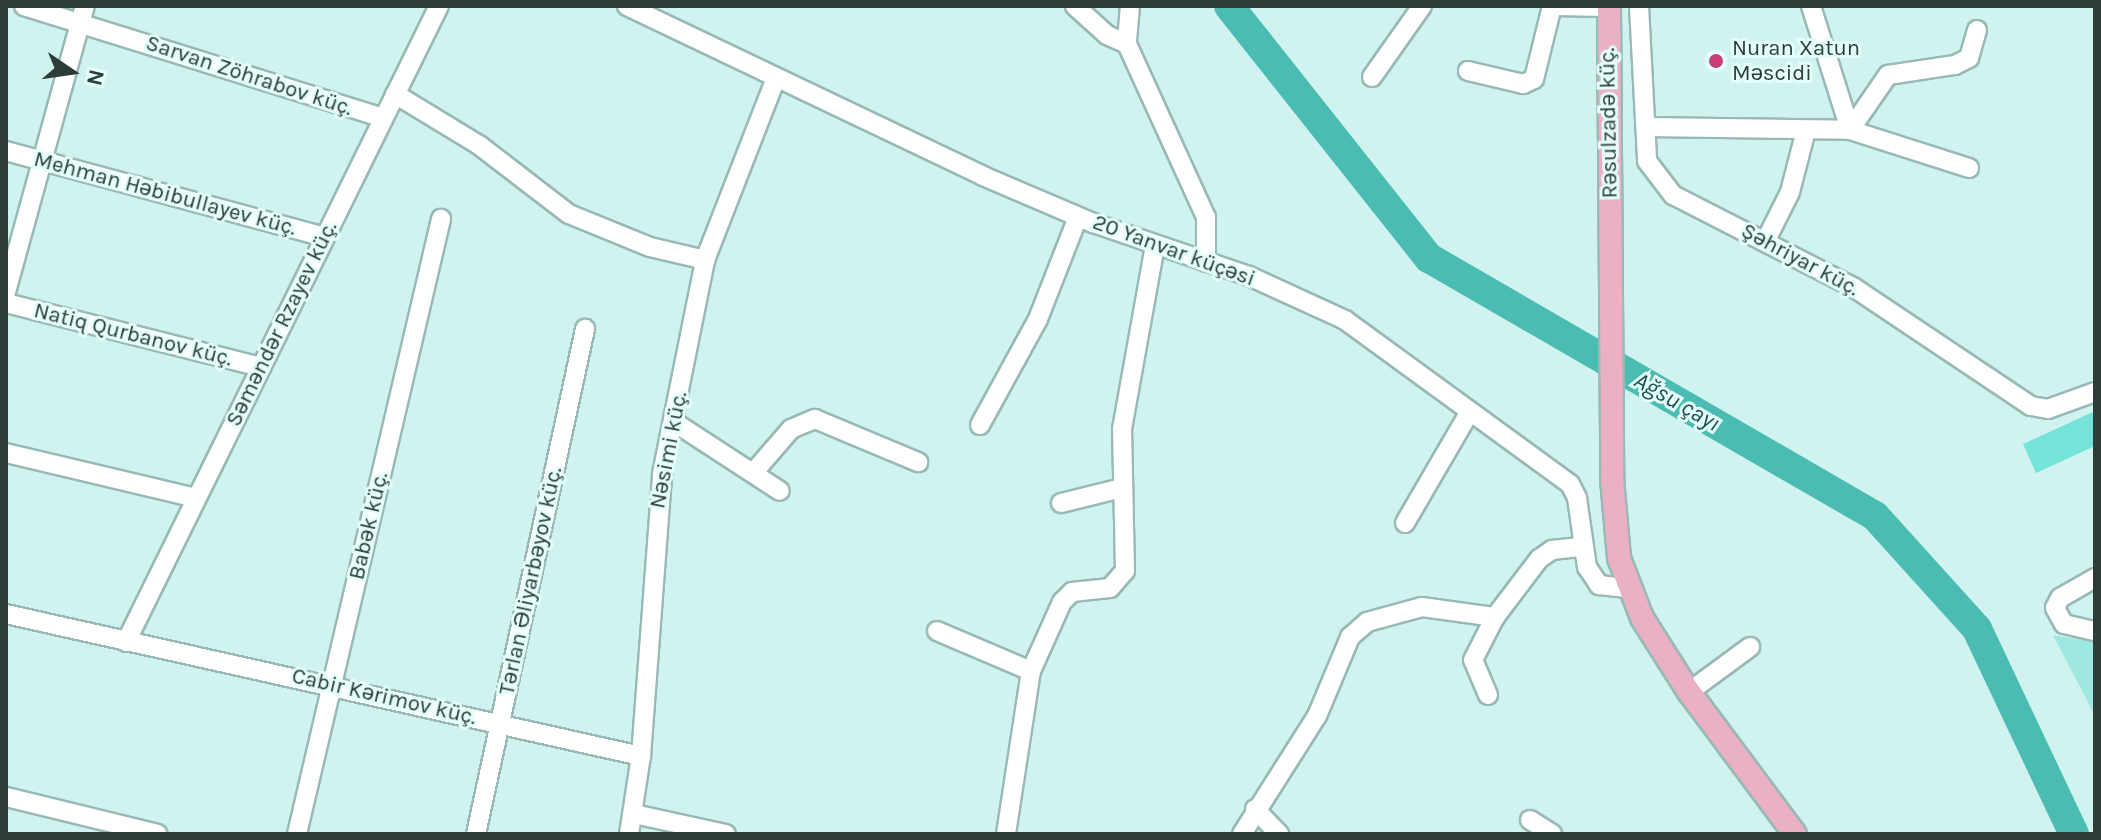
<!DOCTYPE html>
<meta charset="utf-8">
<style>
body{margin:0}
#map{position:relative;width:2101px;height:840px;overflow:hidden;background:#d1f3ef;font-family:Karla,sans-serif}
div>[style]{position:absolute}
.green>*{inset:0;background:#9de8e0}
.river>*{height:30px;margin:-15px;padding:0 15px;transform-origin:15px;border-radius:15px;background:#4abcb2}
.building>*{inset:0;background:#74e3d8}
.roads{filter:drop-shadow(2px 0 #98b9b5) drop-shadow(-2px 0 #98b9b5) drop-shadow(0 2px #98b9b5) drop-shadow(0 -2px #98b9b5)}
.minor>*{height:18px;margin:-9px;padding:0 9px;transform-origin:9px;border-radius:9px;background:#fff}
.major>*{height:22px;margin:-11px;padding:0 11px;transform-origin:11px;border-radius:11px;background:#ecb0c5}
.dots>*{width:22px;height:22px;translate:-50% -50%;box-sizing:border-box;border:4px solid #e3fffb;border-radius:50%}
span{translate:-50% -50%;white-space:nowrap;text-align:center;line-height:1.15;-webkit-text-stroke:6px #e3fffb;paint-order:stroke}
.poi-label{font-size:22px;color:#2d3b39}
.left{translate:0 -50%;text-align:left}
.street-label{font-size:22px;color:#2d3b39}
.water-label{font-size:24px;color:#20514c;font-style:italic}
.frame{position:absolute;inset:0;border:8px solid #2d3b39;pointer-events:none}
.north{position:absolute;left:32px;top:32px;width:80px;height:80px;-webkit-text-stroke:6px #e3fffb;paint-order:stroke;rotate:103deg;font-size:22px;font-weight:700;line-height:32px;text-align:center;color:#2d3b39}
.north::after{content:'';display:block;margin:auto;width:28px;height:36px;background:#2d3b39;clip-path:polygon(50% 0,100% 100%,50% 72%,0 100%)}
</style>
<div id="map">
<div class="green">
<div style="clip-path:polygon(2053px 635px,2095px 642px,2095px 716px)"></div>
</div>
<div class="river">
<div style="left:1229px;top:6px;width:322px;rotate:51.6deg"></div>
<div style="left:1429px;top:258px;width:515px;rotate:30.05deg"></div>
<div style="left:1875px;top:516px;width:152px;rotate:47.9deg"></div>
<div style="left:1977px;top:629px;width:227px;rotate:64.7deg"></div>
</div>
<div class="building">
<div style="clip-path:polygon(2095px 411px,2095px 446px,2036px 473px,2023px 444px)"></div>
</div>
<div class="roads">
<div class="minor">
<div style="left:24px;top:6px;width:376px;rotate:17.3deg"></div>
<div style="left:627px;top:6px;width:395px;rotate:25.5deg"></div>
<div style="left:983px;top:176px;width:120px;rotate:23.1deg"></div>
<div style="left:1093px;top:223px;width:165px;rotate:18.8deg"></div>
<div style="left:1249px;top:276px;width:106px;rotate:24.6deg"></div>
<div style="left:1345px;top:320px;width:278px;rotate:36.1deg"></div>
<div style="left:1570px;top:484px;width:16px;rotate:63deg"></div>
<div style="left:1577px;top:498px;width:70px;rotate:81.8deg"></div>
<div style="left:1587px;top:567px;width:22px;rotate:56deg"></div>
<div style="left:1599px;top:585px;width:28px;rotate:6deg"></div>
<div style="left:1075px;top:6px;width:43px;rotate:42.2deg"></div>
<div style="left:1107px;top:35px;width:22px;rotate:24deg"></div>
<div style="left:1130px;top:6px;width:38px;rotate:95deg"></div>
<div style="left:1127px;top:44px;width:190px;rotate:65.5deg"></div>
<div style="left:1206px;top:217px;width:45px;rotate:90deg"></div>
<div style="left:1552px;top:6px;width:57px;rotate:1deg"></div>
<div style="left:1639px;top:6px;width:155px;rotate:87deg"></div>
<div style="left:1647px;top:161px;width:43px;rotate:52.6deg"></div>
<div style="left:1673px;top:195px;width:202px;rotate:27.1deg"></div>
<div style="left:1853px;top:287px;width:214px;rotate:33.8deg"></div>
<div style="left:2031px;top:406px;width:17px;rotate:10deg"></div>
<div style="left:2048px;top:409px;width:50px;rotate:-19.9deg"></div>
<div style="left:1811px;top:6px;width:130px;rotate:72.5deg"></div>
<div style="left:1468px;top:71px;width:57px;rotate:13.3deg"></div>
<div style="left:1523px;top:84px;width:12px;rotate:-24deg"></div>
<div style="left:1534px;top:79px;width:75px;rotate:-76.1deg"></div>
<div style="left:1372px;top:77px;width:87px;rotate:-54.8deg"></div>
<div style="left:395px;top:94px;width:98px;rotate:31.3deg"></div>
<div style="left:479px;top:145px;width:113px;rotate:37.5deg"></div>
<div style="left:569px;top:214px;width:87px;rotate:22.2deg"></div>
<div style="left:650px;top:247px;width:57px;rotate:13.3deg"></div>
<div style="left:1646px;top:127px;width:204px;rotate:0.8deg"></div>
<div style="left:1850px;top:130px;width:125px;rotate:17.7deg"></div>
<div style="left:1850px;top:130px;width:67px;rotate:-55.4deg"></div>
<div style="left:1888px;top:75px;width:68px;rotate:-8.5deg"></div>
<div style="left:1955px;top:65px;width:16px;rotate:-27deg"></div>
<div style="left:1969px;top:58px;width:29px;rotate:-74deg"></div>
<div style="left:6px;top:151px;width:329px;rotate:15.1deg"></div>
<div style="left:1765px;top:242px;width:56px;rotate:-63.4deg"></div>
<div style="left:1790px;top:192px;width:64px;rotate:-75.5deg"></div>
<div style="left:6px;top:292px;width:297px;rotate:-74.6deg"></div>
<div style="left:6px;top:303px;width:263px;rotate:14.1deg"></div>
<div style="left:674px;top:422px;width:126px;rotate:33.1deg"></div>
<div style="left:980px;top:425px;width:121px;rotate:-61.3deg"></div>
<div style="left:1038px;top:319px;width:110px;rotate:-68.6deg"></div>
<div style="left:6px;top:453px;width:195px;rotate:13.3deg"></div>
<div style="left:753px;top:473px;width:58px;rotate:-49.2deg"></div>
<div style="left:791px;top:429px;width:26px;rotate:-23deg"></div>
<div style="left:815px;top:419px;width:112px;rotate:22.7deg"></div>
<div style="left:1061px;top:503px;width:63px;rotate:-13.8deg"></div>
<div style="left:1405px;top:523px;width:127px;rotate:-59.8deg"></div>
<div style="left:2095px;top:578px;width:40px;rotate:150.3deg"></div>
<div style="left:2060px;top:598px;width:11px;rotate:117deg"></div>
<div style="left:2055px;top:608px;width:18px;rotate:61deg"></div>
<div style="left:2064px;top:624px;width:32px;rotate:13deg"></div>
<div style="left:6px;top:614px;width:651px;rotate:12.61deg"></div>
<div style="left:937px;top:631px;width:102px;rotate:23.1deg"></div>
<div style="left:126px;top:642px;width:709px;rotate:-63.8deg"></div>
<div style="left:1689px;top:692px;width:76px;rotate:-36.4deg"></div>
<div style="left:1488px;top:695px;width:38px;rotate:-113deg"></div>
<div style="left:1473px;top:660px;width:48px;rotate:-62.9deg"></div>
<div style="left:6px;top:797px;width:156px;rotate:13.7deg"></div>
<div style="left:1255px;top:809px;width:35px;rotate:46deg"></div>
<div style="left:634px;top:814px;width:94px;rotate:12.3deg"></div>
<div style="left:1530px;top:820px;width:26px;rotate:32deg"></div>
<div style="left:297px;top:834px;width:632px;rotate:-76.82deg"></div>
<div style="left:476px;top:834px;width:517px;rotate:-77.82deg"></div>
<div style="left:629px;top:834px;width:79px;rotate:-81.3deg"></div>
<div style="left:641px;top:756px;width:283px;rotate:-85.7deg"></div>
<div style="left:662px;top:474px;width:218px;rotate:-78.6deg"></div>
<div style="left:705px;top:260px;width:193px;rotate:-68.7deg"></div>
<div style="left:1006px;top:834px;width:165px;rotate:-81.3deg"></div>
<div style="left:1031px;top:671px;width:76px;rotate:-65.8deg"></div>
<div style="left:1062px;top:602px;width:14px;rotate:-45deg"></div>
<div style="left:1072px;top:592px;width:38px;rotate:-6deg"></div>
<div style="left:1110px;top:588px;width:23px;rotate:-49deg"></div>
<div style="left:1125px;top:571px;width:142px;rotate:-91.2deg"></div>
<div style="left:1122px;top:429px;width:186px;rotate:-79.8deg"></div>
<div style="left:1242px;top:834px;width:140px;rotate:-57.6deg"></div>
<div style="left:1317px;top:716px;width:86px;rotate:-67.3deg"></div>
<div style="left:1350px;top:637px;width:23px;rotate:-41deg"></div>
<div style="left:1367px;top:622px;width:57px;rotate:-15.3deg"></div>
<div style="left:1422px;top:607px;width:74px;rotate:7.8deg"></div>
<div style="left:1495px;top:617px;width:73px;rotate:-52.8deg"></div>
<div style="left:1539px;top:559px;width:16px;rotate:-35deg"></div>
<div style="left:1552px;top:550px;width:28px;rotate:-6deg"></div>
</div>
<div class="major">
<div style="left:1609px;top:6px;width:473px;rotate:89.6deg"></div>
<div style="left:1612px;top:479px;width:79px;rotate:84.9deg"></div>
<div style="left:1619px;top:558px;width:64px;rotate:69deg"></div>
<div style="left:1642px;top:618px;width:88px;rotate:57.6deg"></div>
<div style="left:1689px;top:692px;width:177px;rotate:53.3deg"></div>
</div>
</div>
<div class="dots">
<div style="left:1716px;top:61px;background:#c93f78"></div>
</div>
<div class="poi-label">
<span class="left" style="left:1732px;top:61px">Nuran Xatun<br>Məscidi</span>
</div>
<div class="street-label">
<span style="left:249px;top:76px;rotate:18deg">Sarvan Zöhrabov küç.</span>
<span style="left:1609px;top:123px;rotate:-91deg">Rəsulzadə küç.</span>
<span style="left:165px;top:194px;rotate:15deg">Mehman Həbibullayev küç.</span>
<span style="left:1174px;top:251px;rotate:20deg">20 Yanvar küçəsi</span>
<span style="left:1800px;top:260px;rotate:28deg">Şəhriyar küç.</span>
<span style="left:282px;top:324px;rotate:-64deg">Səməndər Rzayev küç.</span>
<span style="left:133px;top:335px;rotate:14deg">Natiq Qurbanov küç.</span>
<span style="left:669px;top:450px;rotate:-79deg">Nəsimi küç.</span>
<span style="left:369px;top:526px;rotate:-77deg">Babək küç.</span>
<span style="left:531px;top:581px;rotate:-78deg">Tərlan Əliyarbəyov küç.</span>
<span style="left:384px;top:697px;rotate:13deg">Cabir Kərimov küç.</span>
</div>
<div class="water-label">
<span style="left:1677px;top:402px;rotate:30deg">Ağsu çayı</span>
</div>
<div class="frame"></div>
<div class="north">N</div>
</div>
